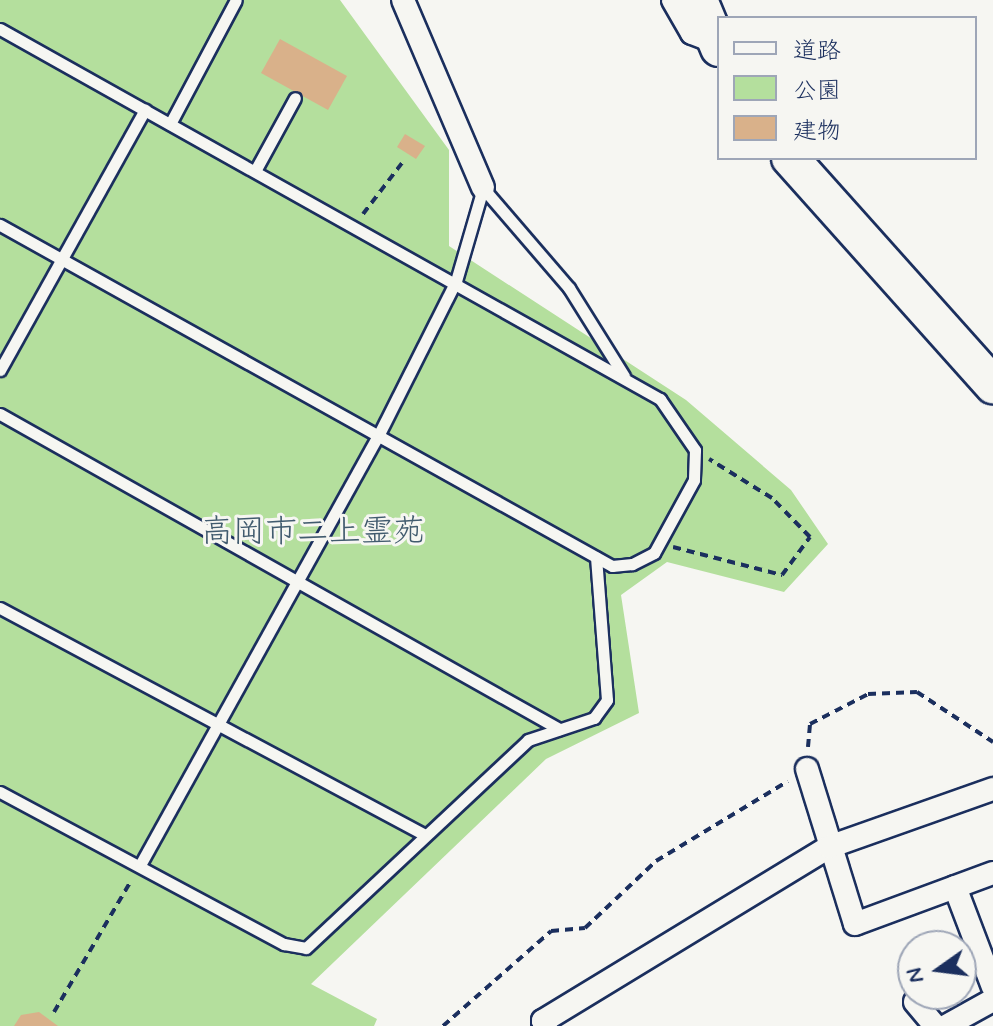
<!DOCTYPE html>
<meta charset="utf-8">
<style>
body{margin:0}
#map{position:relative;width:993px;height:1026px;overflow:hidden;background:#f6f6f2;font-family:Mynerve,"Klee One",sans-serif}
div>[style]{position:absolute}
.green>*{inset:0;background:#b4df9d}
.building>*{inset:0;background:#d9b18a}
.path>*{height:4px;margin-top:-2px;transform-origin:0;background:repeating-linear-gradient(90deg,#1b2f5e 0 8px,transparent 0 14px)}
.roads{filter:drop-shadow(2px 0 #1b2f5e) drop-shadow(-2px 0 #1b2f5e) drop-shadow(0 2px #1b2f5e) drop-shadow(0 -2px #1b2f5e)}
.service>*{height:11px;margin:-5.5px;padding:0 5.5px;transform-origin:5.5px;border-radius:5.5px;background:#f6f6f2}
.minor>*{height:22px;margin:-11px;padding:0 11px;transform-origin:11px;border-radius:11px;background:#f6f6f2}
.primary>*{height:36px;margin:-18px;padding:0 18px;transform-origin:18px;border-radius:18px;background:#f6f6f2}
span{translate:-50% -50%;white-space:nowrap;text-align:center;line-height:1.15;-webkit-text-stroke:6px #f6f6f2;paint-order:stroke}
.park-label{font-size:32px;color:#415b6e}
.legend{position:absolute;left:717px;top:16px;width:260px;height:144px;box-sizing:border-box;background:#f6f6f2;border:2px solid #9ea6b7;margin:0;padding:10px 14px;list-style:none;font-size:24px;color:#1b2f5e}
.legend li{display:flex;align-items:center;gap:16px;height:40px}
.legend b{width:40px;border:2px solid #9ea6b7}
.north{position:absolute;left:897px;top:930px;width:80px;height:80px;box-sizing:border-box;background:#f6f6f2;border:2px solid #9ea6b7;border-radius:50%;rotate:256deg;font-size:22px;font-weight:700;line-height:32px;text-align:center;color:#1b2f5e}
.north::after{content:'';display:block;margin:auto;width:28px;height:36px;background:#1b2f5e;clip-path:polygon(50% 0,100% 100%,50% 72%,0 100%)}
</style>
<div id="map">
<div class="green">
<div style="clip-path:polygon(0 0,340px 0,449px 150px,449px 246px,686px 400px,791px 490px,828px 544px,784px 592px,667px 562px,621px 595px,639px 713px,546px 759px,311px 984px,377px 1019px,374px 1026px,0 1026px)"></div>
</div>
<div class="building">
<div style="clip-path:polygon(280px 39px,347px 76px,328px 110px,261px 73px)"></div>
<div style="clip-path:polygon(405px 134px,425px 146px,416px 159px,397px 147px)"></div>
<div style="clip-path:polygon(39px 1012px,58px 1026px,14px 1026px,21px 1015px)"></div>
</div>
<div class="path">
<div style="left:363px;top:214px;width:64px;rotate:-52.6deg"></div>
<div style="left:673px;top:547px;width:113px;rotate:14.4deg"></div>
<div style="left:782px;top:575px;width:47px;rotate:-53.6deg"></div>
<div style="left:810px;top:537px;width:54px;rotate:-134.3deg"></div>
<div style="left:772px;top:498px;width:74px;rotate:-148.2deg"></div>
<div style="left:808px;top:747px;width:23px;rotate:-85deg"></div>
<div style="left:810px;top:724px;width:65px;rotate:-27.3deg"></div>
<div style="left:868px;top:694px;width:49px;rotate:-2.3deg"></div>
<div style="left:917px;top:692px;width:91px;rotate:33.3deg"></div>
<div style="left:54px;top:1012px;width:152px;rotate:-59.6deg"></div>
<div style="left:443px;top:1026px;width:144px;rotate:-41.3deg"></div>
<div style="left:551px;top:931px;width:34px;rotate:-5deg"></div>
<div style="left:585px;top:928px;width:98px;rotate:-43.3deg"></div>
<div style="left:656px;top:861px;width:154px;rotate:-31.2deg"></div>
</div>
<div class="roads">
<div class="service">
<div style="left:0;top:29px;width:757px;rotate:29.28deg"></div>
<div style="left:660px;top:399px;width:62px;rotate:55.5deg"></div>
<div style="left:695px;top:450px;width:30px;rotate:92deg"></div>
<div style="left:694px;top:480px;width:83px;rotate:118.7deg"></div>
<div style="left:654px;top:553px;width:25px;rotate:153deg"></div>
<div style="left:632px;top:564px;width:20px;rotate:174deg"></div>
<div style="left:612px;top:566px;width:701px;rotate:-150.87deg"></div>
<div style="left:170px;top:124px;width:140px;rotate:-62deg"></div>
<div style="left:255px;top:171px;width:83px;rotate:-61.3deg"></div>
<div style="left:483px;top:188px;width:132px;rotate:49.3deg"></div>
<div style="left:569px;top:288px;width:104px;rotate:58deg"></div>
<div style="left:0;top:370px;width:298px;rotate:-60.9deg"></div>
<div style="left:0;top:414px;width:642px;rotate:29.4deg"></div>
<div style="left:0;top:608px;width:480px;rotate:28.1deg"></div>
<div style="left:0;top:792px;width:322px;rotate:28.2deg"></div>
<div style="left:284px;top:944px;width:22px;rotate:10deg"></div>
<div style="left:306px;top:948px;width:304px;rotate:-43.1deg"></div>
<div style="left:528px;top:740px;width:70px;rotate:-18.4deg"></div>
<div style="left:594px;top:718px;width:22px;rotate:-54deg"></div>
<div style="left:607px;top:700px;width:143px;rotate:-94.4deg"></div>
<div style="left:140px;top:865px;width:493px;rotate:-61deg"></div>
<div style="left:379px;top:434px;width:171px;rotate:-63.3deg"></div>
<div style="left:456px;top:281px;width:97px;rotate:-73.8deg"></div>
</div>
<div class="minor">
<div style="left:403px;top:0;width:204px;rotate:66.9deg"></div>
<div style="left:673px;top:0;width:38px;rotate:60deg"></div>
<div style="left:692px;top:33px;width:26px;rotate:21deg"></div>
<div style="left:807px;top:769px;width:162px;rotate:72.8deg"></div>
<div style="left:855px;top:924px;width:147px;rotate:-20.3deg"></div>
<div style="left:955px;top:887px;width:107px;rotate:69.2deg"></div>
<div style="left:915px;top:1002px;width:31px;rotate:50deg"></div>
<div style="left:546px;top:1026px;width:6px;rotate:-121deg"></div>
<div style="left:543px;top:1021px;width:335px;rotate:-31.3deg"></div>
<div style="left:829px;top:847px;width:174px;rotate:-19.5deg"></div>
<div style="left:946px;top:1026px;width:54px;rotate:-29deg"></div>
</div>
<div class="primary">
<div style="left:699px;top:0;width:52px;rotate:67.4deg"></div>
<div style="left:790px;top:158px;width:305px;rotate:48.2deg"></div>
</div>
</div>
<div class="park-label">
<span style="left:313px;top:532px">高岡市二上霊苑</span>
</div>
<ul class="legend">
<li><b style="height:10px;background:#f6f6f2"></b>道路</li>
<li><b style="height:22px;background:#b4df9d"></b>公園</li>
<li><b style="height:22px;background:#d9b18a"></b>建物</li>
</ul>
<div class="north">N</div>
</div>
